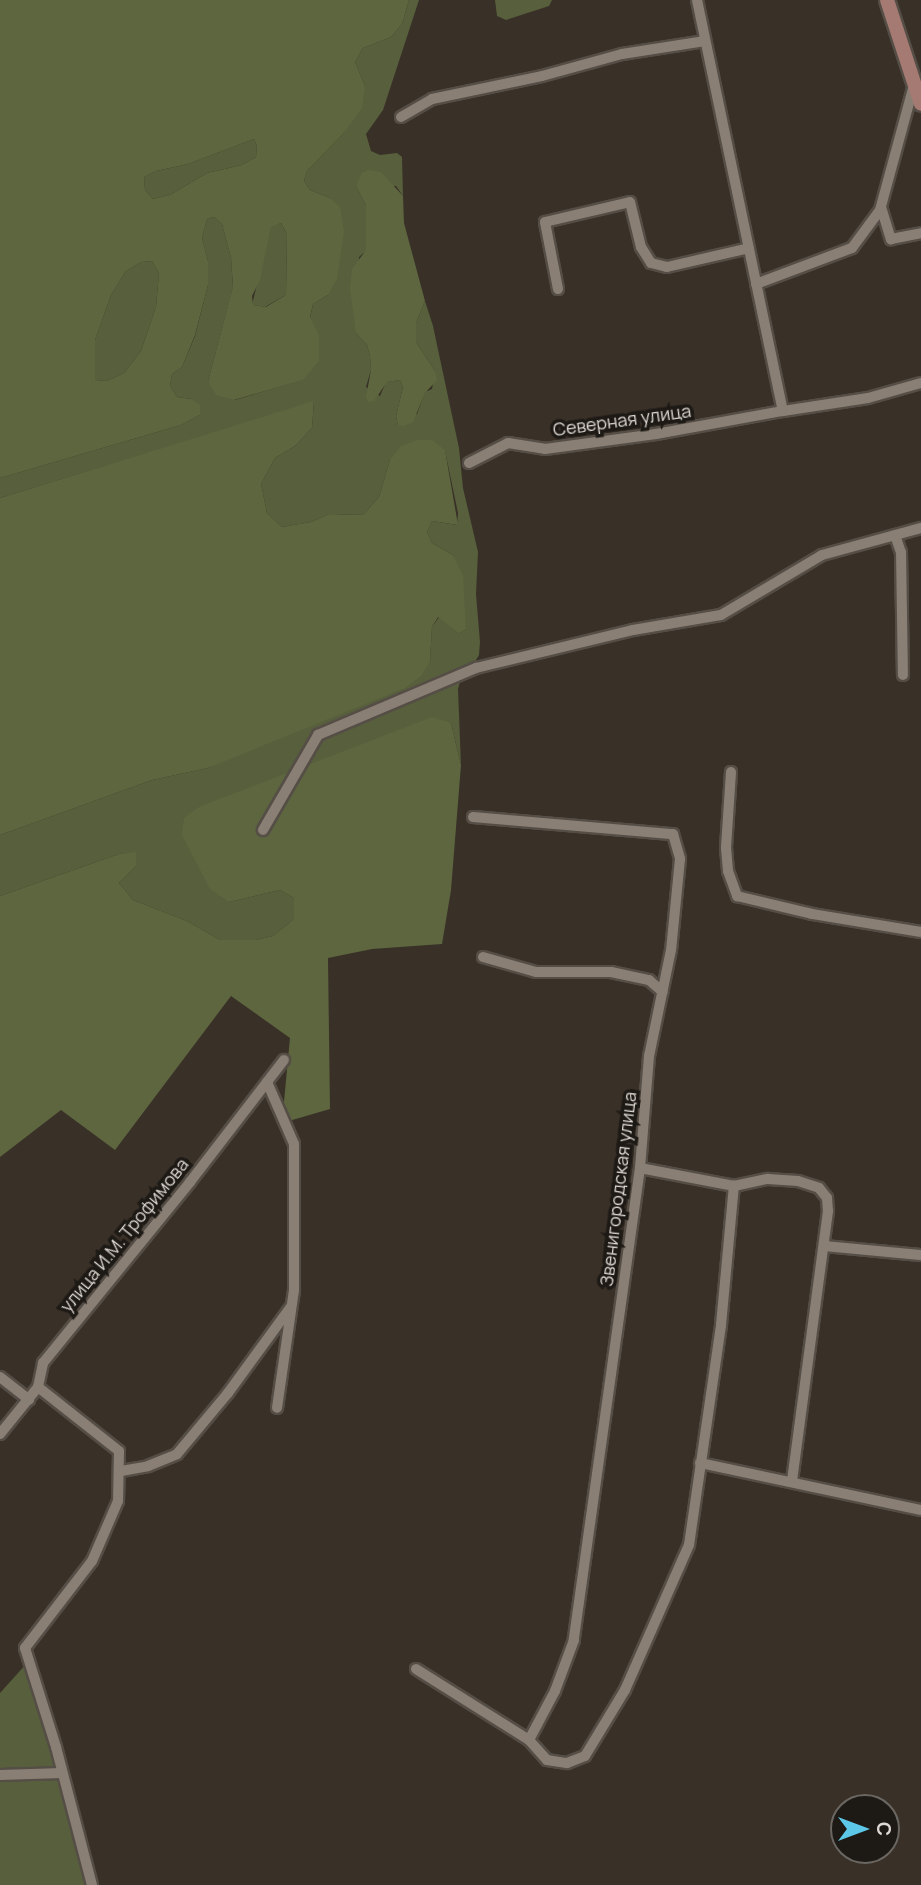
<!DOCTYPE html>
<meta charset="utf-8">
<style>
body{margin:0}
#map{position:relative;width:921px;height:1885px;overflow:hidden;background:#393027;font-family:Manrope,sans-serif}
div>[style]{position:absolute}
.green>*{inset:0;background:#575f3c}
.forest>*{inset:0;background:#5d663f}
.roads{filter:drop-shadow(2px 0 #554e46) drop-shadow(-2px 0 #554e46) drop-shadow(0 2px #554e46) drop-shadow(0 -2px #554e46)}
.street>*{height:10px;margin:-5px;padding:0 5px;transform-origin:5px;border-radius:5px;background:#8a7f74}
.secondary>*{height:14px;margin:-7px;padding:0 7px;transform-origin:7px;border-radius:7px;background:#a47a72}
span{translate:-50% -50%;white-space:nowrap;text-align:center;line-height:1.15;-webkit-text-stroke:7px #1d1915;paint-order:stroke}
.street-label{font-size:18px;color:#ded9d3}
.north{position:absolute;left:830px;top:1794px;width:70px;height:70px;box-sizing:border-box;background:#1d1915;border:2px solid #6a6661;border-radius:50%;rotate:90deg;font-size:19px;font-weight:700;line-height:28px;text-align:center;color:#ded9d3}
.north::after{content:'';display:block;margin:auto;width:24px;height:32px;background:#5cc7e7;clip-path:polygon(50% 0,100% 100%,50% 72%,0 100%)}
</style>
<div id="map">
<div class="green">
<div style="clip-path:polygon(409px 0,419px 0,383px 110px,366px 134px,371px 151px,380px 155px,397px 153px,402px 157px,403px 196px,396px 186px,356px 186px,366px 206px,367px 241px,366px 251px,359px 257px,356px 333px,367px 345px,370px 356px,371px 370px,366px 387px,380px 396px,386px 382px,400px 380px,403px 387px,396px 416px,398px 425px,417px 414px,425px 392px,432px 389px,435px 371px,416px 342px,416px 323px,425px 301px,433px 326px,459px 448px,463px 488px,478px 552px,476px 594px,480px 642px,479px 655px,473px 665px,463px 671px,458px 689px,461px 765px,451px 723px,229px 902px,280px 890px,294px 898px,294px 919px,273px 936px,256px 940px,220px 940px,187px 921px,133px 900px,119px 883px,136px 866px,136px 853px,119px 854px,0 896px,0 835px,152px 780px,208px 768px,430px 661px,432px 627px,439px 617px,459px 634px,466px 629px,453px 555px,432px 543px,427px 532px,432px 521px,457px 525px,458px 513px,445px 451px,390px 460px,379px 497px,363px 515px,329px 514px,311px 522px,282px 527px,267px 513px,261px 484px,275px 458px,295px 446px,312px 428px,314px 402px,0 498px,0 478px,181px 425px,200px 415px,191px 399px,177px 397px,170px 386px,172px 374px,182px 367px,195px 336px,208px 285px,208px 261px,202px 238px,207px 219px,214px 217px,222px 224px,231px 258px,233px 288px,208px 381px,235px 400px,302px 380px,319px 362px,319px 336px,310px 318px,313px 304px,328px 295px,330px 198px,310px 190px,304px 181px,307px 171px,343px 134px,365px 86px,355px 62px,363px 48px,391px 37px,402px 24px)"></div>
<div style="clip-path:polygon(495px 0,552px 0,549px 6px,506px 20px,497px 16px)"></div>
<div style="clip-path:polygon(254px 139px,257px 146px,256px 157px,242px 165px,207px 173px,170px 195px,153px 199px,145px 190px,144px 177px,156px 171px,188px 164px)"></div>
<div style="clip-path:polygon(281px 223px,287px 234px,286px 295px,265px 307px,252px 305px,271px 226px)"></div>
<div style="clip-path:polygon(152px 261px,159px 273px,156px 307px,141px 351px,124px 373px,107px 381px,95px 380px,95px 340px,111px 295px,126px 271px,141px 262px)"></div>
<div style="clip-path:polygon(27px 1663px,87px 1885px,0 1885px,0 1693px)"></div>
</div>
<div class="forest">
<div style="clip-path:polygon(evenodd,0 0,409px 0,402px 24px,391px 37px,363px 48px,355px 62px,365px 86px,362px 108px,343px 134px,307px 171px,304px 181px,310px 190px,330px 198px,340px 207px,344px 231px,337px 279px,328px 295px,313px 304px,310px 317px,319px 335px,319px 362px,303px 380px,234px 400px,216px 395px,208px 381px,233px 287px,231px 258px,222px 224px,214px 217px,207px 219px,202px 238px,208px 261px,208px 285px,195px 335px,182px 367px,172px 374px,170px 386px,177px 397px,191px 399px,200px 405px,200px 415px,181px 425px,0 478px,0 0,254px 139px,257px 146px,256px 157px,242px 165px,207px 173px,170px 195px,153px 199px,145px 190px,144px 177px,156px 171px,188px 164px,254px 139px,0 0,281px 223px,287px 234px,286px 295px,266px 307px,253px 305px,252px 296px,260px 280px,271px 227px,281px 223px,0 0,152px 261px,159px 273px,156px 307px,141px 351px,124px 373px,107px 381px,95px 380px,95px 340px,111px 295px,126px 271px,141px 262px,152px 261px)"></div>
<div style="clip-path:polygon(368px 170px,381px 172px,403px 196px,404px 223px,425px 301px,416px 323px,416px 342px,435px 371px,437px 380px,425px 393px,413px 422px,404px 426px,398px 425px,396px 416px,403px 387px,400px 380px,387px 382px,374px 401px,368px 402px,366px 397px,371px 370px,370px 356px,367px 345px,356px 333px,350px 289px,352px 269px,366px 250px,366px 206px,356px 186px,362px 173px)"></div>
<div style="clip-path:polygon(314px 401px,312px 428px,295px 446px,275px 458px,261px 484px,267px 513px,282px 527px,311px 522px,329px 514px,363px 515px,379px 497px,390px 460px,401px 446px,418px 440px,432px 440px,445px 450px,458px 525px,432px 521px,427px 532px,432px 543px,453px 555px,463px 576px,466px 629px,459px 634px,438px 617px,432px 627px,430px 661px,421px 676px,405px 688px,208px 768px,152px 780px,0 835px,0 498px)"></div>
<div style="clip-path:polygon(432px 717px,451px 723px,461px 765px,451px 890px,442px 944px,372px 949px,328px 958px,330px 1109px,282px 1123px,290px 1038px,231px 996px,115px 1150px,61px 1110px,0 1157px,0 896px,119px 854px,136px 852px,136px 866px,119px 883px,133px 900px,187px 921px,220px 940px,256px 940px,273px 936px,294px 919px,294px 898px,280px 890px,229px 902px,210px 889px,182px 835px,184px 818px,199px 807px)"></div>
</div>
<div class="roads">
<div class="street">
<div style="left:697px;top:0;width:420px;rotate:78.2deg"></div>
<div style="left:783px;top:411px;width:86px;rotate:-8.7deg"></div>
<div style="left:868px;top:398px;width:55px;rotate:-15.8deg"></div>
<div style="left:401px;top:117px;width:36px;rotate:-30deg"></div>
<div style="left:432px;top:99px;width:112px;rotate:-11.8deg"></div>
<div style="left:542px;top:76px;width:83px;rotate:-15.4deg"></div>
<div style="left:622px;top:54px;width:84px;rotate:-8.9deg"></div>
<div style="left:881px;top:207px;width:34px;rotate:73deg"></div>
<div style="left:891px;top:239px;width:31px;rotate:-11deg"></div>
<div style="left:756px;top:284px;width:103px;rotate:-20.6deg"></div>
<div style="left:852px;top:248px;width:47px;rotate:-53.6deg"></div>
<div style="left:880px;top:210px;width:130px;rotate:-74.8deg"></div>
<div style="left:558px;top:289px;width:68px;rotate:-101deg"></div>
<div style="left:545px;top:222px;width:87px;rotate:-13.2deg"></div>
<div style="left:630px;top:202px;width:46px;rotate:76.3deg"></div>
<div style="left:641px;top:247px;width:19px;rotate:58deg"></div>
<div style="left:651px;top:263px;width:16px;rotate:14deg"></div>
<div style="left:667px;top:267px;width:84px;rotate:-13deg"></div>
<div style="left:469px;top:463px;width:44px;rotate:-27.1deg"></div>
<div style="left:508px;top:443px;width:37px;rotate:9deg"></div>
<div style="left:545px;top:449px;width:112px;rotate:-7.7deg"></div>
<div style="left:656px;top:434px;width:129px;rotate:-10.3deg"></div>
<div style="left:895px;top:535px;width:18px;rotate:71deg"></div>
<div style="left:901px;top:552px;width:123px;rotate:89.1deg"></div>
<div style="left:731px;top:772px;width:76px;rotate:93.8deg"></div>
<div style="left:726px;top:848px;width:23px;rotate:85deg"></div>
<div style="left:728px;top:871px;width:27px;rotate:70deg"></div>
<div style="left:737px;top:896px;width:77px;rotate:13.5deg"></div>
<div style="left:812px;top:914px;width:110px;rotate:9.4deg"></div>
<div style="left:473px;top:817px;width:201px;rotate:4.9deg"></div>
<div style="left:673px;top:834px;width:26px;rotate:74deg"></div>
<div style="left:680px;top:859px;width:91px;rotate:95.6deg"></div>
<div style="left:671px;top:950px;width:108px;rotate:101.7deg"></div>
<div style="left:649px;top:1056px;width:112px;rotate:94.6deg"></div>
<div style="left:640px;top:1168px;width:477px;rotate:98deg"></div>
<div style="left:574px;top:1640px;width:54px;rotate:110.4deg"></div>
<div style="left:555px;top:1691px;width:55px;rotate:118deg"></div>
<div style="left:263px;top:830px;width:110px;rotate:-59.9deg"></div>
<div style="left:318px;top:735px;width:172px;rotate:-23deg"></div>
<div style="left:476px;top:668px;width:162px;rotate:-13.6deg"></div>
<div style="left:633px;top:630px;width:89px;rotate:-9.7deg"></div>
<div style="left:721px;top:615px;width:117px;rotate:-30.7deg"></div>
<div style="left:822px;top:555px;width:103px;rotate:-15.3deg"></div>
<div style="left:483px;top:957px;width:55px;rotate:15.8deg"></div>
<div style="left:536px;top:972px;width:75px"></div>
<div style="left:611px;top:972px;width:39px;rotate:12deg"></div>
<div style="left:649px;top:980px;width:18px;rotate:41deg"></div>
<div style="left:267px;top:1082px;width:68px;rotate:66.5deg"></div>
<div style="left:294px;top:1144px;width:146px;rotate:90deg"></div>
<div style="left:294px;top:1290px;width:119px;rotate:98.2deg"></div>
<div style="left:640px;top:1168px;width:96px;rotate:10.8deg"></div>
<div style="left:734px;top:1186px;width:35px;rotate:-12deg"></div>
<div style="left:768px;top:1179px;width:30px;rotate:4deg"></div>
<div style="left:798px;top:1181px;width:22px;rotate:18deg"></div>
<div style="left:819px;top:1188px;width:13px;rotate:51deg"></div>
<div style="left:827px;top:1198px;width:13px;rotate:86deg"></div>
<div style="left:828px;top:1211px;width:273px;rotate:97.6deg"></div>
<div style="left:824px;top:1246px;width:97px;rotate:5.3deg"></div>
<div style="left:0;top:1377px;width:37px;rotate:38deg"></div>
<div style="left:38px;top:1387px;width:103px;rotate:38.3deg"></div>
<div style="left:119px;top:1451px;width:50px;rotate:91.1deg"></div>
<div style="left:118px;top:1501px;width:65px;rotate:113.4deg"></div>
<div style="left:92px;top:1561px;width:110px;rotate:127.6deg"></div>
<div style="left:25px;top:1648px;width:104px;rotate:72.6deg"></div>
<div style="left:56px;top:1747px;width:143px;rotate:75.4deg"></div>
<div style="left:0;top:1434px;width:60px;rotate:-51deg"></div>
<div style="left:38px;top:1387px;width:25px;rotate:-78deg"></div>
<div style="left:43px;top:1363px;width:233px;rotate:-50.9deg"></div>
<div style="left:190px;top:1182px;width:154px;rotate:-52.4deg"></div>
<div style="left:700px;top:1463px;width:226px;rotate:12deg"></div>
<div style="left:121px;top:1471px;width:27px;rotate:-10deg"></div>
<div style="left:148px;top:1466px;width:31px;rotate:-22deg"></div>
<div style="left:177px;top:1454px;width:80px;rotate:-50.1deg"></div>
<div style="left:228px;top:1393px;width:105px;rotate:-53.9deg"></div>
<div style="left:416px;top:1669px;width:133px;rotate:32.1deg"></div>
<div style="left:529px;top:1740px;width:27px;rotate:48deg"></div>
<div style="left:547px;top:1760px;width:20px;rotate:9deg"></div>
<div style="left:567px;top:1763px;width:19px;rotate:-21deg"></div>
<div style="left:585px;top:1756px;width:77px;rotate:-58.8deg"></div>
<div style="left:625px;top:1690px;width:158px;rotate:-66.2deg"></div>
<div style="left:689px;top:1545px;width:222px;rotate:-81.7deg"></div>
<div style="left:721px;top:1325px;width:140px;rotate:-84.7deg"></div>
<div style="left:0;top:1775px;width:62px;rotate:-1.8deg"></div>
</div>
<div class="secondary">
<div style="left:887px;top:0;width:109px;rotate:71.9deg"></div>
</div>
</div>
<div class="street-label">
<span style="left:622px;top:420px;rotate:-8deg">Северная улица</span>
<span style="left:618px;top:1189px;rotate:-83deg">Звенигородская улица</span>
<span style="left:124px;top:1235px;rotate:-51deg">улица И.М. Трофимова</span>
</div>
<div class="north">С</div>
</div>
